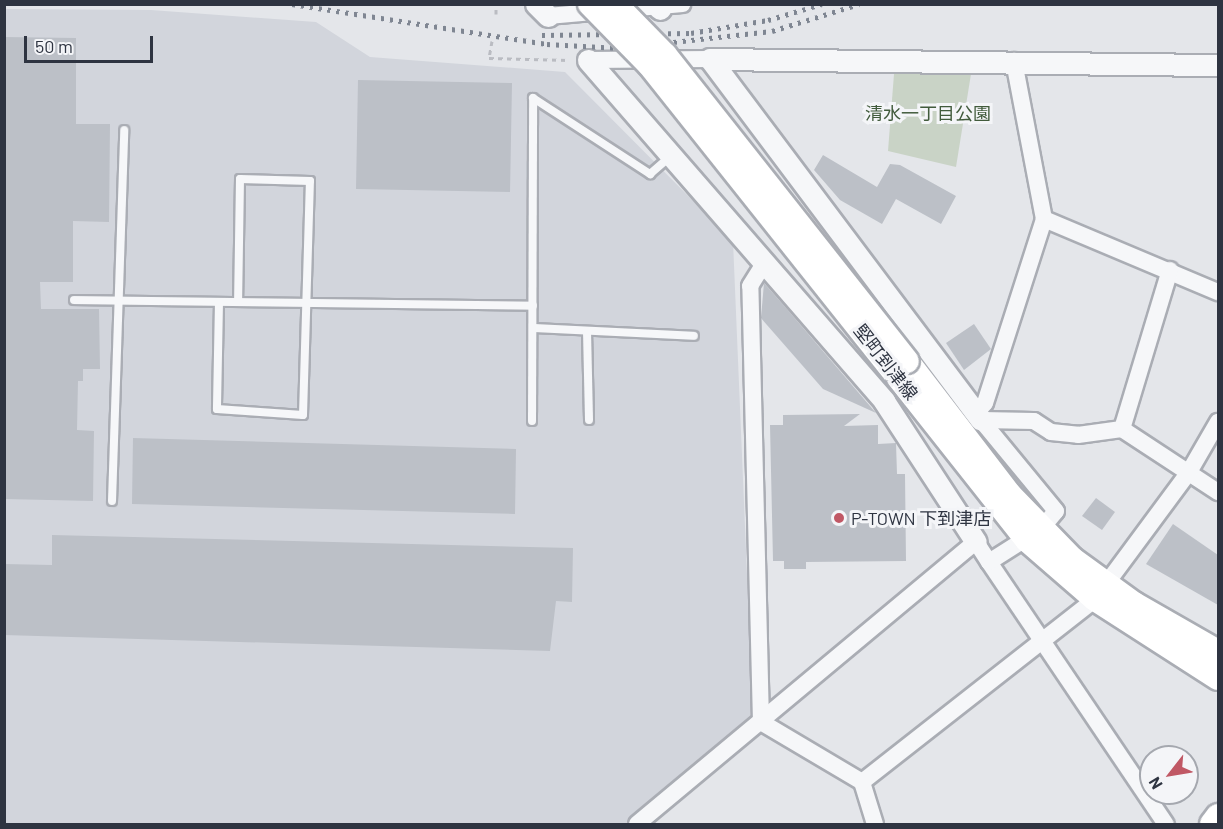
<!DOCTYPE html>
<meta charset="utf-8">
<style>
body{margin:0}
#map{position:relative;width:1223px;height:829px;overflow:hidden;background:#e4e6ea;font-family:Barlow,"Noto Sans JP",sans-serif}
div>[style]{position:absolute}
.built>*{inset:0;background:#d2d5dc}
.green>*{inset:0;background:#c9d3c6}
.building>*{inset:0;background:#bcc0c7}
.path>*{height:3px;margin-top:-1.5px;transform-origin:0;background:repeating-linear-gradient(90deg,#babcc2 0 4.5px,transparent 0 9px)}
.roads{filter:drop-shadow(2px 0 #aaadb4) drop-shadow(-2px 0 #aaadb4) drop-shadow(0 2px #aaadb4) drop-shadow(0 -2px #aaadb4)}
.service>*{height:8px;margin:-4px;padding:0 4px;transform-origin:4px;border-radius:4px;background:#f6f7f9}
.minor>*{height:16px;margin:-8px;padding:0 8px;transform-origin:8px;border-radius:8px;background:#f6f7f9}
.tertiary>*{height:21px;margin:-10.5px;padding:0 10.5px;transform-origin:10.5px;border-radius:10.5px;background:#f6f7f9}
.secondary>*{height:24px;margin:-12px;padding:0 12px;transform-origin:12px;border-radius:12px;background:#fff}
.rail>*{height:4.5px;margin-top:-2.25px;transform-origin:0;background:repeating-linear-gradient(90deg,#7f8692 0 3px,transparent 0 9px)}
.bridges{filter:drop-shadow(2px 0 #aaadb4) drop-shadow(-2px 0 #aaadb4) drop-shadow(0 2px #aaadb4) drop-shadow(0 -2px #aaadb4)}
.secondary-bridge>*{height:24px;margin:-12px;padding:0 12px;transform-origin:12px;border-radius:12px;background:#fff}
.dots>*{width:16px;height:16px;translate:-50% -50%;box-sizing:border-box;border:3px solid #f4f5f8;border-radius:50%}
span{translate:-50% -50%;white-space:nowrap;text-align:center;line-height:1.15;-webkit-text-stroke:6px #f4f5f8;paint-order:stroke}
.park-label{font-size:18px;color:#415b3c}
.street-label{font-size:18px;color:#2e3441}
.poi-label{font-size:18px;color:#2e3441}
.left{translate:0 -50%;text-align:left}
.frame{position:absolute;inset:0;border:6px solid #2e3441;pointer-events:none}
.north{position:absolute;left:1139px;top:745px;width:60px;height:60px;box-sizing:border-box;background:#f4f5f8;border:2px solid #a5a8af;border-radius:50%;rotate:239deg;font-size:16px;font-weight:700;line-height:24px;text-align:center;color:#2e3441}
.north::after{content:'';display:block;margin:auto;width:21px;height:27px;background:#c05865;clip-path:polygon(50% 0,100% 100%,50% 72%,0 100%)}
.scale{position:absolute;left:24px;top:36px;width:129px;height:27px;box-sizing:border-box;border:3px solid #2e3441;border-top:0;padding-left:8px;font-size:18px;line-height:21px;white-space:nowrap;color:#2e3441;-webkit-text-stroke:4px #f4f5f8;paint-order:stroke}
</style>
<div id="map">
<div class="built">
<div style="clip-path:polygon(4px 9px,151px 10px,316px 22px,370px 57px,565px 72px,733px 241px,753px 717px,626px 824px,5px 823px)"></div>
</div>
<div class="green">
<div style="clip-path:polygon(894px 74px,971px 74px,956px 167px,888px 151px)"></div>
</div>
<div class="building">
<div style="clip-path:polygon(4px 37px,76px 38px,76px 124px,110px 124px,109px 222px,73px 221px,73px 282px,40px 282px,41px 309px,99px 309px,100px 369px,83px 369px,83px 381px,78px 381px,77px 430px,94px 431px,93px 501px,4px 499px)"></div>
<div style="clip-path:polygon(358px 80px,512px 83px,510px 192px,356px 189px)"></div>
<div style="clip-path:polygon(823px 155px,877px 187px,890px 164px,900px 165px,956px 196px,941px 224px,896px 199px,882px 224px,840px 200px,814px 170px)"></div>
<div style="clip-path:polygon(764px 283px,786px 308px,876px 413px,823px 389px,761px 318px)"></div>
<div style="clip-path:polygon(974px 324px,991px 349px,964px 370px,946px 343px)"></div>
<div style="clip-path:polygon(860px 414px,844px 426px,878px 425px,878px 444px,896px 443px,897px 474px,905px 474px,906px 561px,806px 562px,806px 569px,784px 569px,784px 561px,773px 561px,770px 425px,783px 425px,783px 415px)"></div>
<div style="clip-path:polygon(133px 438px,516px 449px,515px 514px,132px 504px)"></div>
<div style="clip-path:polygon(1096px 498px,1115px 512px,1102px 530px,1082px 516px)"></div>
<div style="clip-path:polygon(1173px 524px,1218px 555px,1218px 605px,1146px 564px)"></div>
<div style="clip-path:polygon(52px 535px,573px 548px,572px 602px,556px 601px,550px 651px,4px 635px,4px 564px,52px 565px)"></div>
</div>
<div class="path">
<div style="left:496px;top:14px;width:10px;rotate:-90deg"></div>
<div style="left:492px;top:41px;width:17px;rotate:100deg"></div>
<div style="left:489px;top:58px;width:80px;rotate:1.4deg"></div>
</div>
<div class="roads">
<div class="service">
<div style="left:74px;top:300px;width:459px;rotate:0.7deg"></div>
<div style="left:219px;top:302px;width:107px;rotate:91.1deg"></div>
<div style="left:217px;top:409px;width:86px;rotate:4deg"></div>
<div style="left:303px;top:415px;width:234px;rotate:-88.3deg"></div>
<div style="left:310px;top:181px;width:70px;rotate:-178.4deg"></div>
<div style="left:240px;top:179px;width:123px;rotate:90.9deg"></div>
<div style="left:533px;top:328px;width:161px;rotate:2.8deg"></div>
<div style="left:587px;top:331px;width:89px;rotate:88.7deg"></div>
<div style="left:532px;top:421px;width:323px;rotate:-89.8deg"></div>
<div style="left:533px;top:98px;width:140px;rotate:33deg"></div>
<div style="left:650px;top:174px;width:29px;rotate:-41deg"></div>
<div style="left:112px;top:501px;width:371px;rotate:-88.1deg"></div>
</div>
<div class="minor">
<div style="left:548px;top:16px;width:135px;rotate:-5.1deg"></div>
<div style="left:588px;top:60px;width:122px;rotate:-0.5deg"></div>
<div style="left:1044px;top:219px;width:189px;rotate:22.8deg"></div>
<div style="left:976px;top:413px;width:13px;rotate:-48deg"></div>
<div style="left:985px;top:403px;width:193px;rotate:-72.2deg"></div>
<div style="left:1044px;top:219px;width:161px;rotate:-100.8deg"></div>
<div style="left:981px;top:420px;width:53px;rotate:1.1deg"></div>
<div style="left:1034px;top:421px;width:20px;rotate:33deg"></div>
<div style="left:1051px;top:432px;width:27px;rotate:6deg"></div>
<div style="left:1078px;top:435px;width:44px;rotate:-7.8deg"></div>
<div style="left:1122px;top:429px;width:115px;rotate:33.3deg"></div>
<div style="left:1122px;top:429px;width:166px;rotate:-73.2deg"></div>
<div style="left:989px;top:562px;width:316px;rotate:56deg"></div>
<div style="left:761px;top:722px;width:436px;rotate:-91.4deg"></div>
<div style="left:750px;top:286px;width:28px;rotate:-58deg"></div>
<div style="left:761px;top:722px;width:117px;rotate:30.7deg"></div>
<div style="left:862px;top:782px;width:44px;rotate:72.8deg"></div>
<div style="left:862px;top:782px;width:296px;rotate:-38.1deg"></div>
<div style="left:1095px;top:599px;width:158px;rotate:-53.5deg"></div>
<div style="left:1189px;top:472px;width:58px;rotate:-59.9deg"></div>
<div style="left:637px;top:824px;width:441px;rotate:-39.8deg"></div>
<div style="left:976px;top:542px;width:24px;rotate:57deg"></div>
<div style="left:989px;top:562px;width:62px;rotate:-32.4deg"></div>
<div style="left:1041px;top:529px;width:23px;rotate:-50deg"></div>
<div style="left:1056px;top:511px;width:118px;rotate:-129.5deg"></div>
</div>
<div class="tertiary">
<div style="left:536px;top:4px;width:17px;rotate:45deg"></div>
<div style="left:655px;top:4px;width:7px;rotate:45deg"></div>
<div style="left:710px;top:59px;width:508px;rotate:0.68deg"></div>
<div style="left:710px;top:59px;width:451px;rotate:53.1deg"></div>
<div style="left:588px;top:60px;width:452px;rotate:49deg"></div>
<div style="left:884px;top:401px;width:168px;rotate:56.9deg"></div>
</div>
<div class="secondary">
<div style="left:907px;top:361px;width:169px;rotate:52.5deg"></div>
<div style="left:1010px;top:495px;width:89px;rotate:45.9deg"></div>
<div style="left:1072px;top:559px;width:77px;rotate:36deg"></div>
<div style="left:1134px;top:604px;width:97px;rotate:29.7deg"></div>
<div style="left:892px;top:369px;width:218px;rotate:51.7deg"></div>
<div style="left:1027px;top:540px;width:90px;rotate:40.9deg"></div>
<div style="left:1095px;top:599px;width:146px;rotate:32.7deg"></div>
<div style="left:1212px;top:824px;width:10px;rotate:-53deg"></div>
</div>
</div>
<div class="rail">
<div style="left:292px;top:4px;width:258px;rotate:8.9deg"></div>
<div style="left:547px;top:44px;width:73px;rotate:3.1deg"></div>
<div style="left:620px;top:48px;width:153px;rotate:-6.4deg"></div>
<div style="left:772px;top:31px;width:91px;rotate:-17.2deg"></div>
<div style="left:542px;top:35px;width:149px;rotate:-0.8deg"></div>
<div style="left:691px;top:33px;width:78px;rotate:-9.6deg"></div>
<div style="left:768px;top:20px;width:56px;rotate:-16.5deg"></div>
</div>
<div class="bridges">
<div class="secondary-bridge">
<div style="left:590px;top:4px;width:84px;rotate:45.5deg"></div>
<div style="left:649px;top:64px;width:390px;rotate:51.5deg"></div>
<div style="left:615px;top:4px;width:71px;rotate:45.6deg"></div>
<div style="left:665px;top:55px;width:390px;rotate:51.7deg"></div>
</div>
</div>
<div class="dots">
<div style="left:839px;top:518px;background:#c05865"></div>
</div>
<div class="park-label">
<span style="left:928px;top:113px">清水一丁目公園</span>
</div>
<div class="street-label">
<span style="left:886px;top:362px;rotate:52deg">堅町到津線</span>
</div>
<div class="poi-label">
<span class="left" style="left:851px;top:518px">P-TOWN 下到津店</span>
</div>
<div class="frame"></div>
<div class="north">N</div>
<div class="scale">50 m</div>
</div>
